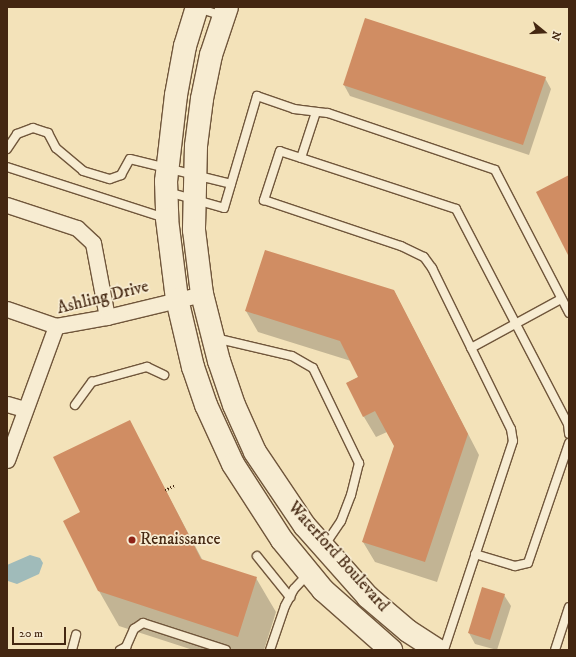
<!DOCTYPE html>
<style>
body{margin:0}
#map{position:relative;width:576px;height:657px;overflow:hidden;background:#f3e2b9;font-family:"IM FELL DW Pica",serif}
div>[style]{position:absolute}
.water>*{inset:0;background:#a0bbba}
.shadow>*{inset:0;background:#0003}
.building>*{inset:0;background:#d08d63}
.path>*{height:2.5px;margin-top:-1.25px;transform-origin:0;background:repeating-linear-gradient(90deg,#442711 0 1px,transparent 0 3px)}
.roads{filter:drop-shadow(1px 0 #70563b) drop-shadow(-1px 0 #70563b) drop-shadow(0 1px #70563b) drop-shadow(0 -1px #70563b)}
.lane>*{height:8px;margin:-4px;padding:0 4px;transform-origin:4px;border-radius:4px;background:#f7ecd2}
.street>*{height:15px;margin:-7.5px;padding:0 7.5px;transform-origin:7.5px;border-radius:7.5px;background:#f7ecd2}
.secondary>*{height:22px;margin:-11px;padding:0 11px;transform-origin:11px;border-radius:11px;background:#f7ecd2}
.dots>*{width:11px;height:11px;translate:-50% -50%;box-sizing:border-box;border:2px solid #f7ecd2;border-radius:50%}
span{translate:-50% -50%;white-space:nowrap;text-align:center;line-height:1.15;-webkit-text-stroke:3.5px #f7ecd2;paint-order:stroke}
.street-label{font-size:17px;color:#442711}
.poi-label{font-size:17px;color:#442711}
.left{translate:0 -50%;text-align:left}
.frame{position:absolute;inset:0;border:8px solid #442711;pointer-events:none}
.north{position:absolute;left:524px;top:12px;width:40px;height:40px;-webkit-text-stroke:3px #f7ecd2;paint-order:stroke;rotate:108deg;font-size:11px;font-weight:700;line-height:16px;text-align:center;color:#442711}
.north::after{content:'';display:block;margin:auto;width:14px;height:18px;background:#442711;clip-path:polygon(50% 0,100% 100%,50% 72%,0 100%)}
.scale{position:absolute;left:12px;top:627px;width:54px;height:18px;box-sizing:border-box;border:2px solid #442711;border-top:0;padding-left:5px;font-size:12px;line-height:14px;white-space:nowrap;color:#442711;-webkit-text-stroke:3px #f7ecd2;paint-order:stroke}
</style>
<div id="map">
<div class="water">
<div style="clip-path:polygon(30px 555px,40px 558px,43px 563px,39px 574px,17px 584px,8px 581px,7px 565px)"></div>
</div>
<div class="shadow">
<div style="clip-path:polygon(366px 19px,545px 78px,551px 89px,529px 155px,350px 96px,344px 85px)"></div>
<div style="clip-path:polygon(394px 291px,479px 455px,437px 582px,375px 562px,363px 542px,395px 446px,387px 432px,376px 437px,364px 417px,347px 383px,359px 377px,351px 361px,258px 332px,246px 311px)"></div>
<div style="clip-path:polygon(129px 421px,203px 561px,256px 578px,276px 612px,264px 650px,193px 650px,119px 626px,99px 591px,81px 513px)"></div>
<div style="clip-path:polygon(504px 595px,511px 606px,497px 650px,475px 644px,469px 633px)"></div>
</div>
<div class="building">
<div style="clip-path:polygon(365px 18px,546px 77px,523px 145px,343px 85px)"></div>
<div style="clip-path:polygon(569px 175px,569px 257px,536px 192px)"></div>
<div style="clip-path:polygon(265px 250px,394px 290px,468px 434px,425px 562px,362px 542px,394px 446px,375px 411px,363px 417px,346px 383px,358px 377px,340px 341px,245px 311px)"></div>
<div style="clip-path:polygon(130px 420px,201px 559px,257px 577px,238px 637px,98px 591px,63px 521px,80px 512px,53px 457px)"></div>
<div style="clip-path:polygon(482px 587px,505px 594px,490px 640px,468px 633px)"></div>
</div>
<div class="path">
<div style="left:165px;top:490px;width:11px;rotate:-27deg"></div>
</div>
<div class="roads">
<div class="lane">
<div style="left:198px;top:8px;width:26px;rotate:18deg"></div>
<div style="left:316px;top:112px;width:48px;rotate:108.1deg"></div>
<div style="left:301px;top:158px;width:22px;rotate:-162deg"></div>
<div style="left:280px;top:151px;width:52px;rotate:108.1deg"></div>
<div style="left:264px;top:200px;width:145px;rotate:18.6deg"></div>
<div style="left:401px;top:246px;width:25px;rotate:26deg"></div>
<div style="left:424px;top:257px;width:14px;rotate:54deg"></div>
<div style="left:432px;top:268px;width:179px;rotate:63.9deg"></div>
<div style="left:511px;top:429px;width:12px;rotate:81deg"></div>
<div style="left:513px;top:441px;width:220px;rotate:108.3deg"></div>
<div style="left:7px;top:149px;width:18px;rotate:-56deg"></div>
<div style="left:17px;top:134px;width:17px;rotate:-21deg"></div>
<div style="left:33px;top:128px;width:16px;rotate:18deg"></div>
<div style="left:48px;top:133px;width:17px;rotate:62deg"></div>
<div style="left:56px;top:148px;width:35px;rotate:40deg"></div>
<div style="left:83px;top:171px;width:28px;rotate:17deg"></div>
<div style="left:110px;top:179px;width:12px;rotate:-20deg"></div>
<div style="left:121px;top:175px;width:18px;rotate:-61deg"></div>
<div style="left:130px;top:159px;width:104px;rotate:13.9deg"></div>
<div style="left:301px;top:158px;width:163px;rotate:18.2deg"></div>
<div style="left:456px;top:209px;width:242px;rotate:62.5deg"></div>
<div style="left:568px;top:424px;width:10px;rotate:84deg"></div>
<div style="left:7px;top:167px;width:166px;rotate:17.9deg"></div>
<div style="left:168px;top:192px;width:58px;rotate:15.9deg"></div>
<div style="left:224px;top:208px;width:117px;rotate:-73.6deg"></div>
<div style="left:257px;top:96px;width:39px;rotate:19deg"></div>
<div style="left:294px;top:109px;width:34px;rotate:7deg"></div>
<div style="left:328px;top:113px;width:176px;rotate:18.8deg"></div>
<div style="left:495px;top:170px;width:161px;rotate:62.6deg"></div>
<div style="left:215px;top:338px;width:79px;rotate:13.2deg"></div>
<div style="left:292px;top:356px;width:24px;rotate:30deg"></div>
<div style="left:313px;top:368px;width:106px;rotate:64.2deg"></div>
<div style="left:359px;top:463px;width:33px;rotate:104deg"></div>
<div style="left:351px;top:495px;width:28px;rotate:111deg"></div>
<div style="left:341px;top:521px;width:30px;rotate:124deg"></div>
<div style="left:471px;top:348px;width:102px;rotate:-28.6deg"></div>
<div style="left:75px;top:405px;width:29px;rotate:-54deg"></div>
<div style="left:92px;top:382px;width:57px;rotate:-15.3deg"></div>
<div style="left:147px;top:367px;width:19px;rotate:25deg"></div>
<div style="left:475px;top:554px;width:42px;rotate:16.7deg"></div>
<div style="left:515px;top:566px;width:13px;rotate:-13deg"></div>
<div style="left:528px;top:563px;width:127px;rotate:-71.1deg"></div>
<div style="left:257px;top:556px;width:53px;rotate:51.2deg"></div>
<div style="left:72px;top:650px;width:16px;rotate:-75deg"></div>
<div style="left:120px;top:650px;width:7px;rotate:-27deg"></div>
<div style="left:126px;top:647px;width:20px;rotate:-66deg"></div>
<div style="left:134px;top:629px;width:11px;rotate:-34deg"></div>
<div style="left:143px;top:623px;width:87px;rotate:18deg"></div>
<div style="left:270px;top:650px;width:46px;rotate:-71.2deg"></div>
<div style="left:285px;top:606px;width:19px;rotate:-62deg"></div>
<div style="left:294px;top:589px;width:22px;rotate:-47deg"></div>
<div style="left:555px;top:650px;width:45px;rotate:-72deg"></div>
</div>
<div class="street">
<div style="left:7px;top:205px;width:74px;rotate:18.2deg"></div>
<div style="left:77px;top:228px;width:22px;rotate:43deg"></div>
<div style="left:93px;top:243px;width:75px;rotate:79.3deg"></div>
<div style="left:7px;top:309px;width:52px;rotate:19.1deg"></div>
<div style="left:7px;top:404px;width:18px;rotate:16deg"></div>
<div style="left:7px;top:460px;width:143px;rotate:-69.9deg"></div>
<div style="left:56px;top:326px;width:52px;rotate:-10deg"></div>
<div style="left:107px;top:317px;width:98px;rotate:-13.6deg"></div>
</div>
<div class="secondary">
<div style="left:197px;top:7px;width:41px;rotate:107.1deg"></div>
<div style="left:185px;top:46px;width:50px;rotate:100.4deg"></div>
<div style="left:176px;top:95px;width:87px;rotate:96.6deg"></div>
<div style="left:166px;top:181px;width:38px;rotate:88deg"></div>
<div style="left:167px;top:219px;width:81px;rotate:82.9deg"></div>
<div style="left:177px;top:299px;width:70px;rotate:76.8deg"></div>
<div style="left:193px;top:367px;width:40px;rotate:71.1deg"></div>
<div style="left:206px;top:405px;width:65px;rotate:65.4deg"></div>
<div style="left:233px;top:464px;width:90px;rotate:57.2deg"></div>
<div style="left:282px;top:540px;width:65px;rotate:50.6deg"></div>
<div style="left:323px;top:590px;width:91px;rotate:41.4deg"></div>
<div style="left:227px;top:7px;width:51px;rotate:108.4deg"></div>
<div style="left:211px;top:55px;width:45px;rotate:101.6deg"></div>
<div style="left:202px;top:99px;width:47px;rotate:97.3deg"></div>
<div style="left:196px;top:146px;width:84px;rotate:91.4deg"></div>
<div style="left:194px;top:230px;width:64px;rotate:82.9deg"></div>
<div style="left:202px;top:294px;width:69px;rotate:75.8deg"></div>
<div style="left:219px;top:361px;width:46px;rotate:71.2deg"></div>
<div style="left:234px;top:405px;width:51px;rotate:65.9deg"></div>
<div style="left:255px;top:452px;width:89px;rotate:56deg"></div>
<div style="left:305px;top:526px;width:95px;rotate:48.4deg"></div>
<div style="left:368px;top:597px;width:52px;rotate:40.4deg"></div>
<div style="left:408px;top:631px;width:35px;rotate:33deg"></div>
</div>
</div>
<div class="dots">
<div style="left:132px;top:540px;background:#8f2418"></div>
</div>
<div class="street-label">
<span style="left:103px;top:298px;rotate:-14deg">Ashling Drive</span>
<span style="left:338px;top:557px;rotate:48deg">Waterford Boulevard</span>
</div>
<div class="poi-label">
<span class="left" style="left:140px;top:540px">Renaissance</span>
</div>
<div class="frame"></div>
<div class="north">N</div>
<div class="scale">20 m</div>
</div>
